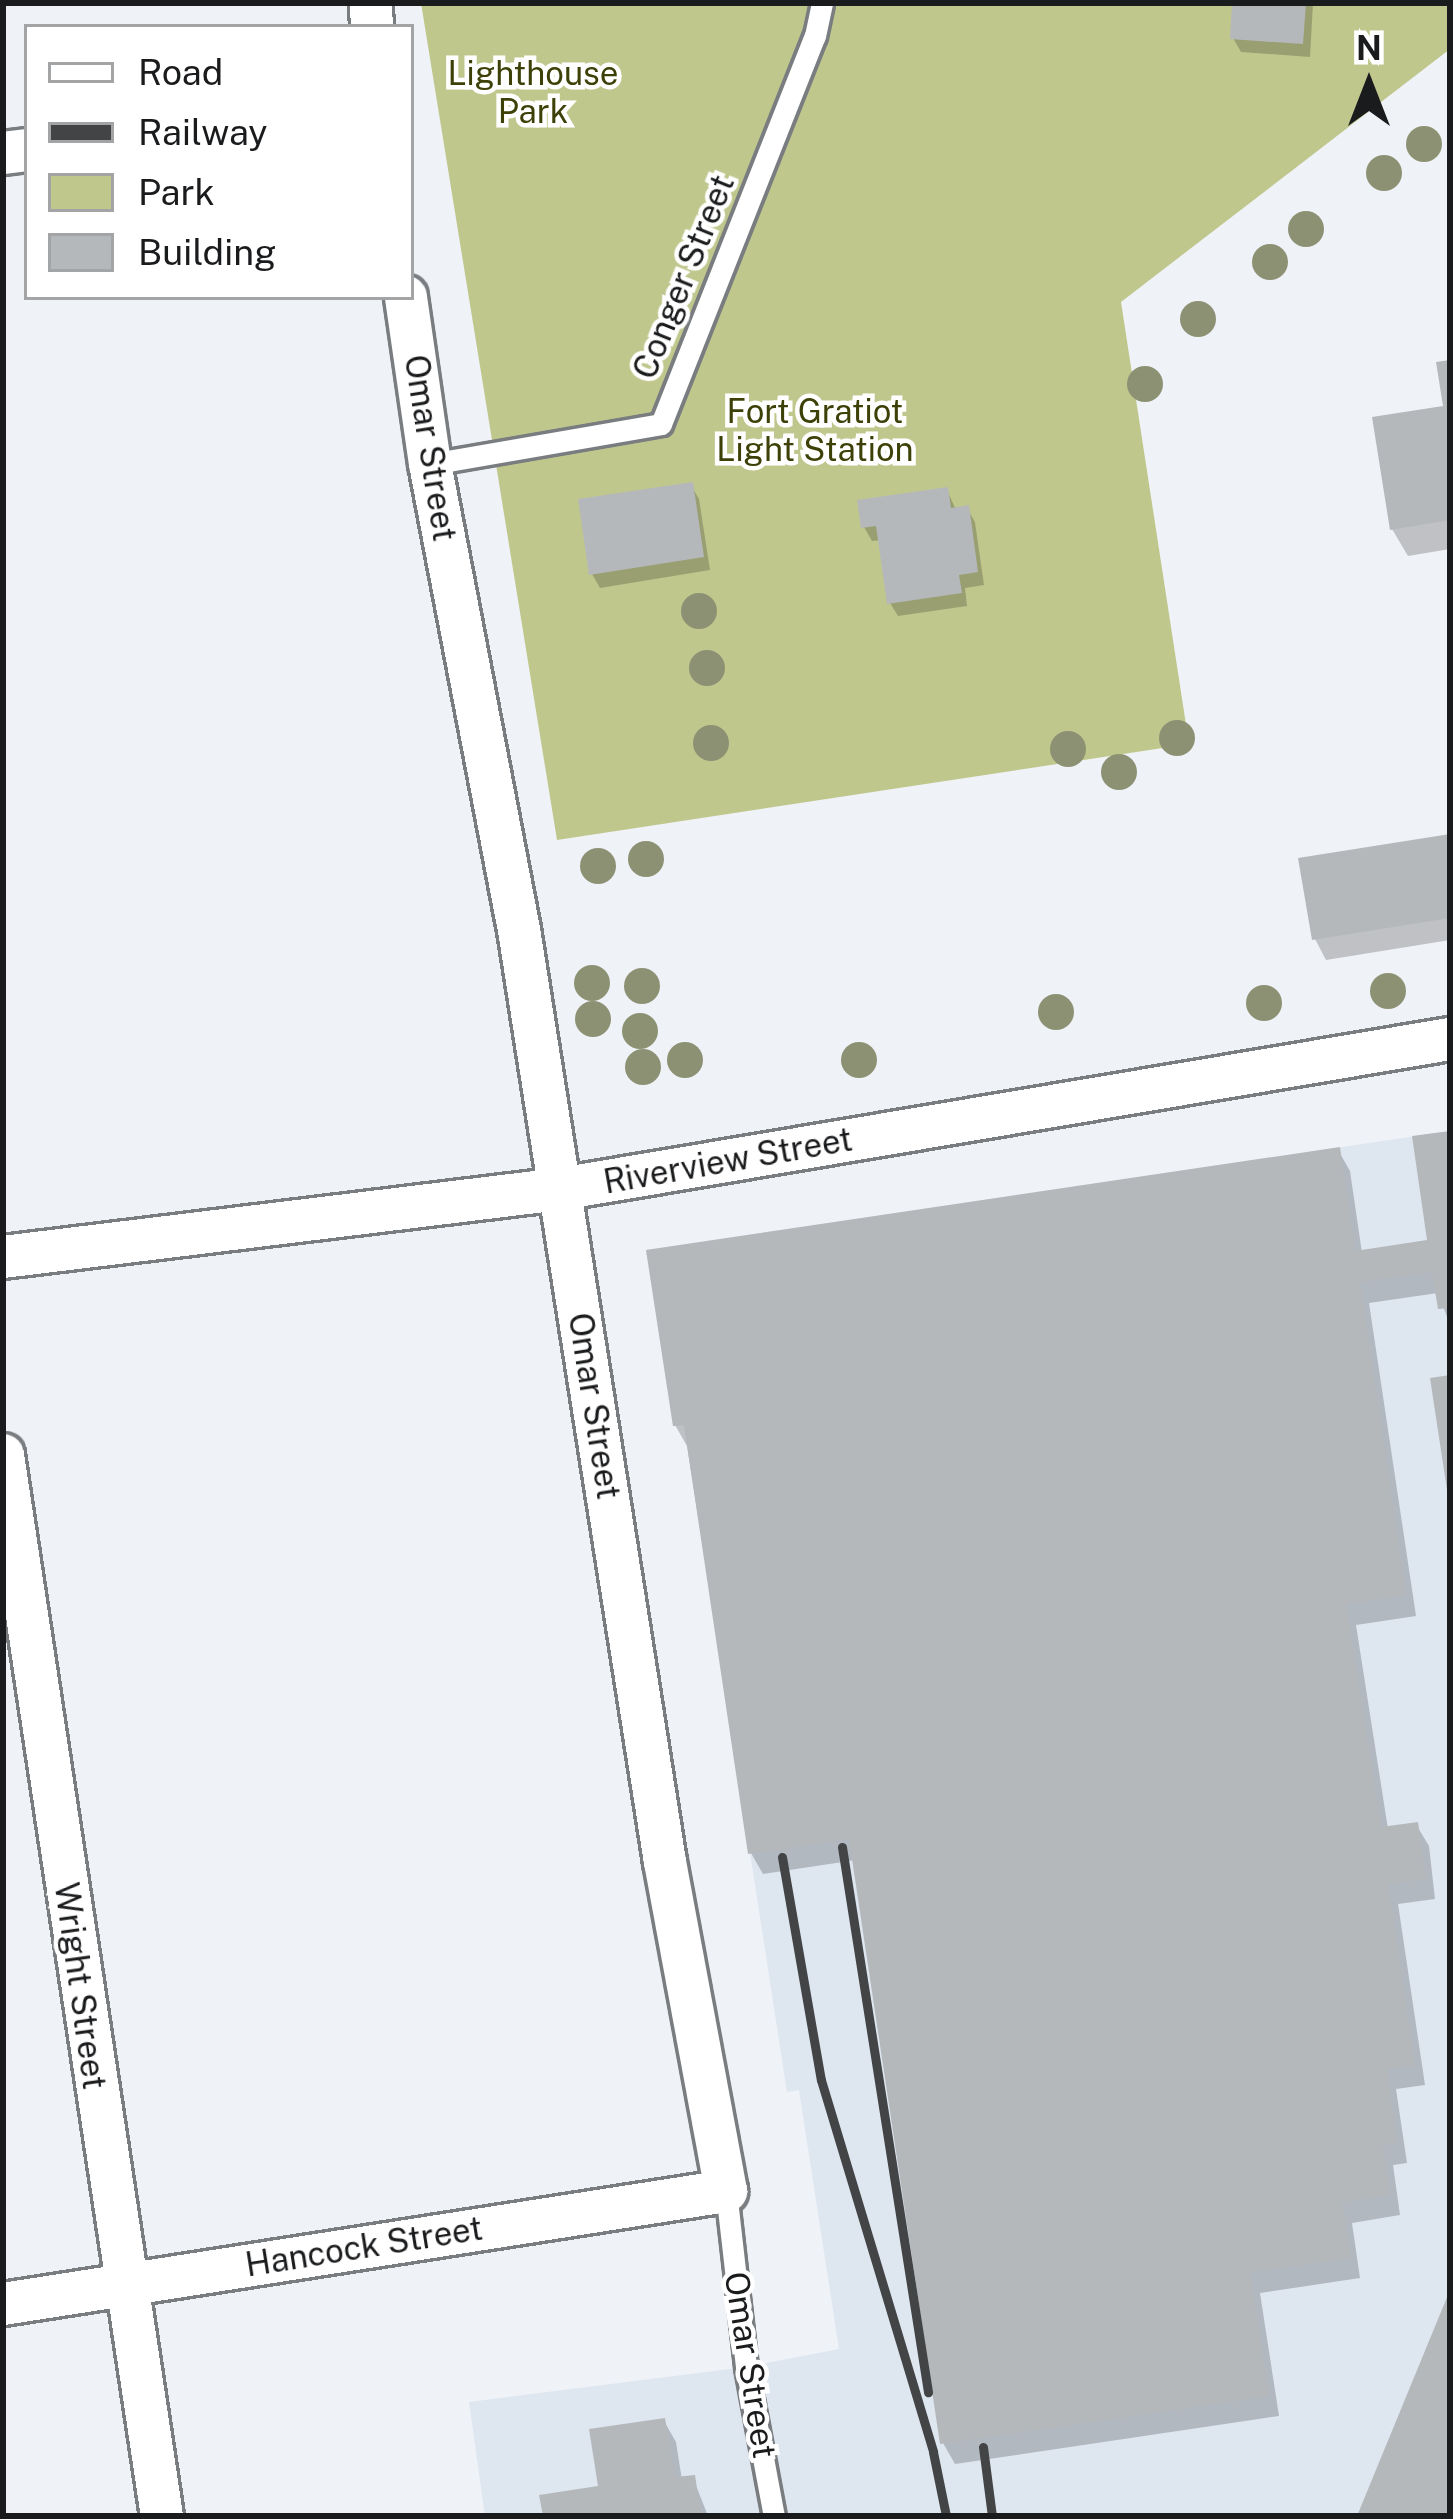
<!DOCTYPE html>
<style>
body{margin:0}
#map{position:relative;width:1453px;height:2519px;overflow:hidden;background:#eff2f6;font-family:"Public Sans",sans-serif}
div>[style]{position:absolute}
.built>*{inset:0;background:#dee6f0}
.green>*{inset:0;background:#c0c78d}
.shadow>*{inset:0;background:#0003}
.building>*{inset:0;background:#b5b8bb}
.roads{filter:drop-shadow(3px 0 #7a7d80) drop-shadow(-3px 0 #7a7d80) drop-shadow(0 3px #7a7d80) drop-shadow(0 -3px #7a7d80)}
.lane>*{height:21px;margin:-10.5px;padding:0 10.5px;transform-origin:10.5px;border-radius:10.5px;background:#fff}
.street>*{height:42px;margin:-21px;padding:0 21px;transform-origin:21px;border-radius:21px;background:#fff}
.rail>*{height:9px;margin:-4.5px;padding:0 4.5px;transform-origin:4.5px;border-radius:4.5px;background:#424446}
.trees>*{width:36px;height:36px;margin:-18px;border-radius:50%;background:#8d9173}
span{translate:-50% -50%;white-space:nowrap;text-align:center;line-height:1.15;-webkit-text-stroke:9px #fff;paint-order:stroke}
.park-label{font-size:33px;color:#3d4107}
.street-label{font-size:33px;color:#1a1b1d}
.frame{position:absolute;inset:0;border:6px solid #1a1b1d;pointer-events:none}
.legend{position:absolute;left:24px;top:24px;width:390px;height:276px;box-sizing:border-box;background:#fff;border:3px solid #a3a4a5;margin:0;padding:15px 21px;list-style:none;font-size:36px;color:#1a1b1d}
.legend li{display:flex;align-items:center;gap:24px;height:60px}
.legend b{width:60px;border:3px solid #a3a4a5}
.north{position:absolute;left:1309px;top:24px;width:120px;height:120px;-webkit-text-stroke:9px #fff;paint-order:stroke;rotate:0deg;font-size:33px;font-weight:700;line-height:48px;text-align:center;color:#1a1b1d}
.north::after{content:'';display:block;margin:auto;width:42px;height:54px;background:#1a1b1d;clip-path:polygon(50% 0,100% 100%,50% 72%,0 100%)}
</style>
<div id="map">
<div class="built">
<div style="clip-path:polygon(1450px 1131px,1450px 2516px,485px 2516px,469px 2402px,746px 2367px,839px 2349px,799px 2090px,787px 2092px,684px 1425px,673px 1426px,646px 1250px)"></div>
</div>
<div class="green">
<div style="clip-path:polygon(421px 3px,1450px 3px,1450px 49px,1121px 302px,1189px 744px,557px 840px)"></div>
</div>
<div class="shadow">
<div style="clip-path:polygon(1250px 3px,1313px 3px,1310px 57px,1241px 52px,1233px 38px)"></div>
<div style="clip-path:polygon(1450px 363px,1450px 549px,1408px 556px,1392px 529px,1446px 408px)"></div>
<div style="clip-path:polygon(691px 485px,699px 499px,710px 570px,600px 588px,592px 574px)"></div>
<div style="clip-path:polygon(947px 490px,956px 510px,967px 508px,975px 522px,984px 585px,965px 588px,967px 606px,898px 616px,890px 603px,881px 540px,872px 541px,864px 527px)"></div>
<div style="clip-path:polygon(1450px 837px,1450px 940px,1326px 960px,1315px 939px)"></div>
<div style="clip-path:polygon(1450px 1134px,1450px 1325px,1438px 1293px,1369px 1303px,1416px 1616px,1356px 1625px,1388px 1829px,1417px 1826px,1429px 1846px,1435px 1899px,1398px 1904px,1425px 2085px,1396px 2089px,1407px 2163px,1393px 2165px,1400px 2215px,1352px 2223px,1360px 2278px,1260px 2293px,1279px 2416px,955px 2464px,943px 2443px,856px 1860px,763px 1874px,751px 1853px,687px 1446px,675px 1425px,1338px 1150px,1350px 1171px,1362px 1253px,1431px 1242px)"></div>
<div style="clip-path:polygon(664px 2421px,676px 2442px,682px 2480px,693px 2478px,708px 2516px,546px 2516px,602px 2489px)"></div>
</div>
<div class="building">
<div style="clip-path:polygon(1232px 3px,1306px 3px,1303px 44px,1230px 39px)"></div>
<div style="clip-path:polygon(1450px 360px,1450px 520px,1390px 530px,1372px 417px,1443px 406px,1436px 362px)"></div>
<div style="clip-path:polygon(693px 482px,704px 557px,589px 575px,578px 499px)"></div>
<div style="clip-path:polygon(948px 487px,951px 508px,969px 505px,978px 572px,959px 575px,962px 593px,887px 604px,876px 526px,861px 528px,857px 500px)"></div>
<div style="clip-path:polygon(1450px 834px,1450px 918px,1312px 940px,1298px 858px)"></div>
<div style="clip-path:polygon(1450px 1131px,1450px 1308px,1438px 1309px,1432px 1272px,1360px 1282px,1406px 1595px,1346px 1604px,1381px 1827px,1418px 1822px,1426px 1879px,1388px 1884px,1415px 2065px,1387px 2069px,1397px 2143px,1383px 2145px,1390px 2195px,1342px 2202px,1351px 2258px,1250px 2272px,1269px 2396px,940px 2444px,849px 1839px,748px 1854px,684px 1425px,673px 1426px,646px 1250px,1340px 1147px,1355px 1251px,1427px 1240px,1412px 1136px)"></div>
<div style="clip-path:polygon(1450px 1375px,1450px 1490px,1447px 1490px,1430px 1378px)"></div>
<div style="clip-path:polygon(1450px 2290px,1450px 2516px,1357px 2516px)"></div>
<div style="clip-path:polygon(665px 2418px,675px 2477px,695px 2475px,701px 2516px,543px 2516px,539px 2495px,598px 2486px,589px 2429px)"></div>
</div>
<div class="roads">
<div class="lane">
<div style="left:430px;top:464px;width:234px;rotate:-9.8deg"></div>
<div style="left:661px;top:424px;width:417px;rotate:-68.4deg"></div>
<div style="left:815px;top:36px;width:34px;rotate:-78deg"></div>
<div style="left:726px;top:2191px;width:177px;rotate:83.5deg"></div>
<div style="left:746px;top:2367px;width:152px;rotate:79.4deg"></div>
</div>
<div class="street">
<div style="left:371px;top:3px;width:24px;rotate:88deg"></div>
<div style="left:3px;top:153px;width:24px;rotate:-7deg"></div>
<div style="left:3px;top:1257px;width:561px;rotate:-6.96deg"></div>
<div style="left:560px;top:1189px;width:903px;rotate:-9.57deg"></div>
<div style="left:3px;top:1455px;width:1073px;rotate:81.48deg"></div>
<div style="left:3px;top:2304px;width:732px;rotate:-8.88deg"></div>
<div style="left:726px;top:2191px;width:335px;rotate:-100.5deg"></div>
<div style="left:665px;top:1862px;width:943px;rotate:-98.9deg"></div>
<div style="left:519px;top:930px;width:474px;rotate:-100.8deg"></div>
<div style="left:430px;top:464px;width:169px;rotate:-98.2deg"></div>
</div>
</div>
<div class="rail">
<div style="left:842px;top:1847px;width:552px;rotate:81.03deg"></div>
<div style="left:782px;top:1857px;width:226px;rotate:80.1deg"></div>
<div style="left:821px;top:2080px;width:388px;rotate:73.2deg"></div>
<div style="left:933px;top:2452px;width:65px;rotate:78.5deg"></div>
<div style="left:983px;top:2447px;width:70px;rotate:82.6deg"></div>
</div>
<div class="trees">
<div style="left:1424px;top:144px"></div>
<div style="left:1384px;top:173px"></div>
<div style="left:1306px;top:229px"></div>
<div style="left:1270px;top:262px"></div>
<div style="left:1198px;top:319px"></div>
<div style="left:1145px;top:384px"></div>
<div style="left:699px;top:611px"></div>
<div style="left:707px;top:668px"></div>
<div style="left:1177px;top:738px"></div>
<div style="left:711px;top:743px"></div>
<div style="left:1068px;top:749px"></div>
<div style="left:1119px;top:772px"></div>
<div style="left:646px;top:859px"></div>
<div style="left:598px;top:866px"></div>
<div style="left:592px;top:983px"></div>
<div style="left:642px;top:986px"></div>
<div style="left:1388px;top:991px"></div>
<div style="left:1264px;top:1003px"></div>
<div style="left:1056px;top:1012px"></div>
<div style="left:593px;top:1019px"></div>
<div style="left:640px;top:1031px"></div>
<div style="left:685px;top:1060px"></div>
<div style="left:859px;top:1060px"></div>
<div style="left:643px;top:1067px"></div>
</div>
<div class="park-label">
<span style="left:533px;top:93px">Lighthouse<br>Park</span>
<span style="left:815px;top:431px">Fort Gratiot<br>Light Station</span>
</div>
<div class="street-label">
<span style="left:684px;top:277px;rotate:-68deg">Conger Street</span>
<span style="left:430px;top:448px;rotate:81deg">Omar Street</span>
<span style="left:728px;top:1161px;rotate:-10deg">Riverview Street</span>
<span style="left:594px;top:1406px;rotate:81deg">Omar Street</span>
<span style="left:80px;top:1986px;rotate:82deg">Wright Street</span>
<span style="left:364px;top:2247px;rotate:-9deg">Hancock Street</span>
<span style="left:750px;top:2365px;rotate:81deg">Omar Street</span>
</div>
<div class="frame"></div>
<ul class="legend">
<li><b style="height:15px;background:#fff"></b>Road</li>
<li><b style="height:15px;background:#424446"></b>Railway</li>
<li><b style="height:33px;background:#c0c78d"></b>Park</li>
<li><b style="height:33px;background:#b5b8bb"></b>Building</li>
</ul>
<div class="north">N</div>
</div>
